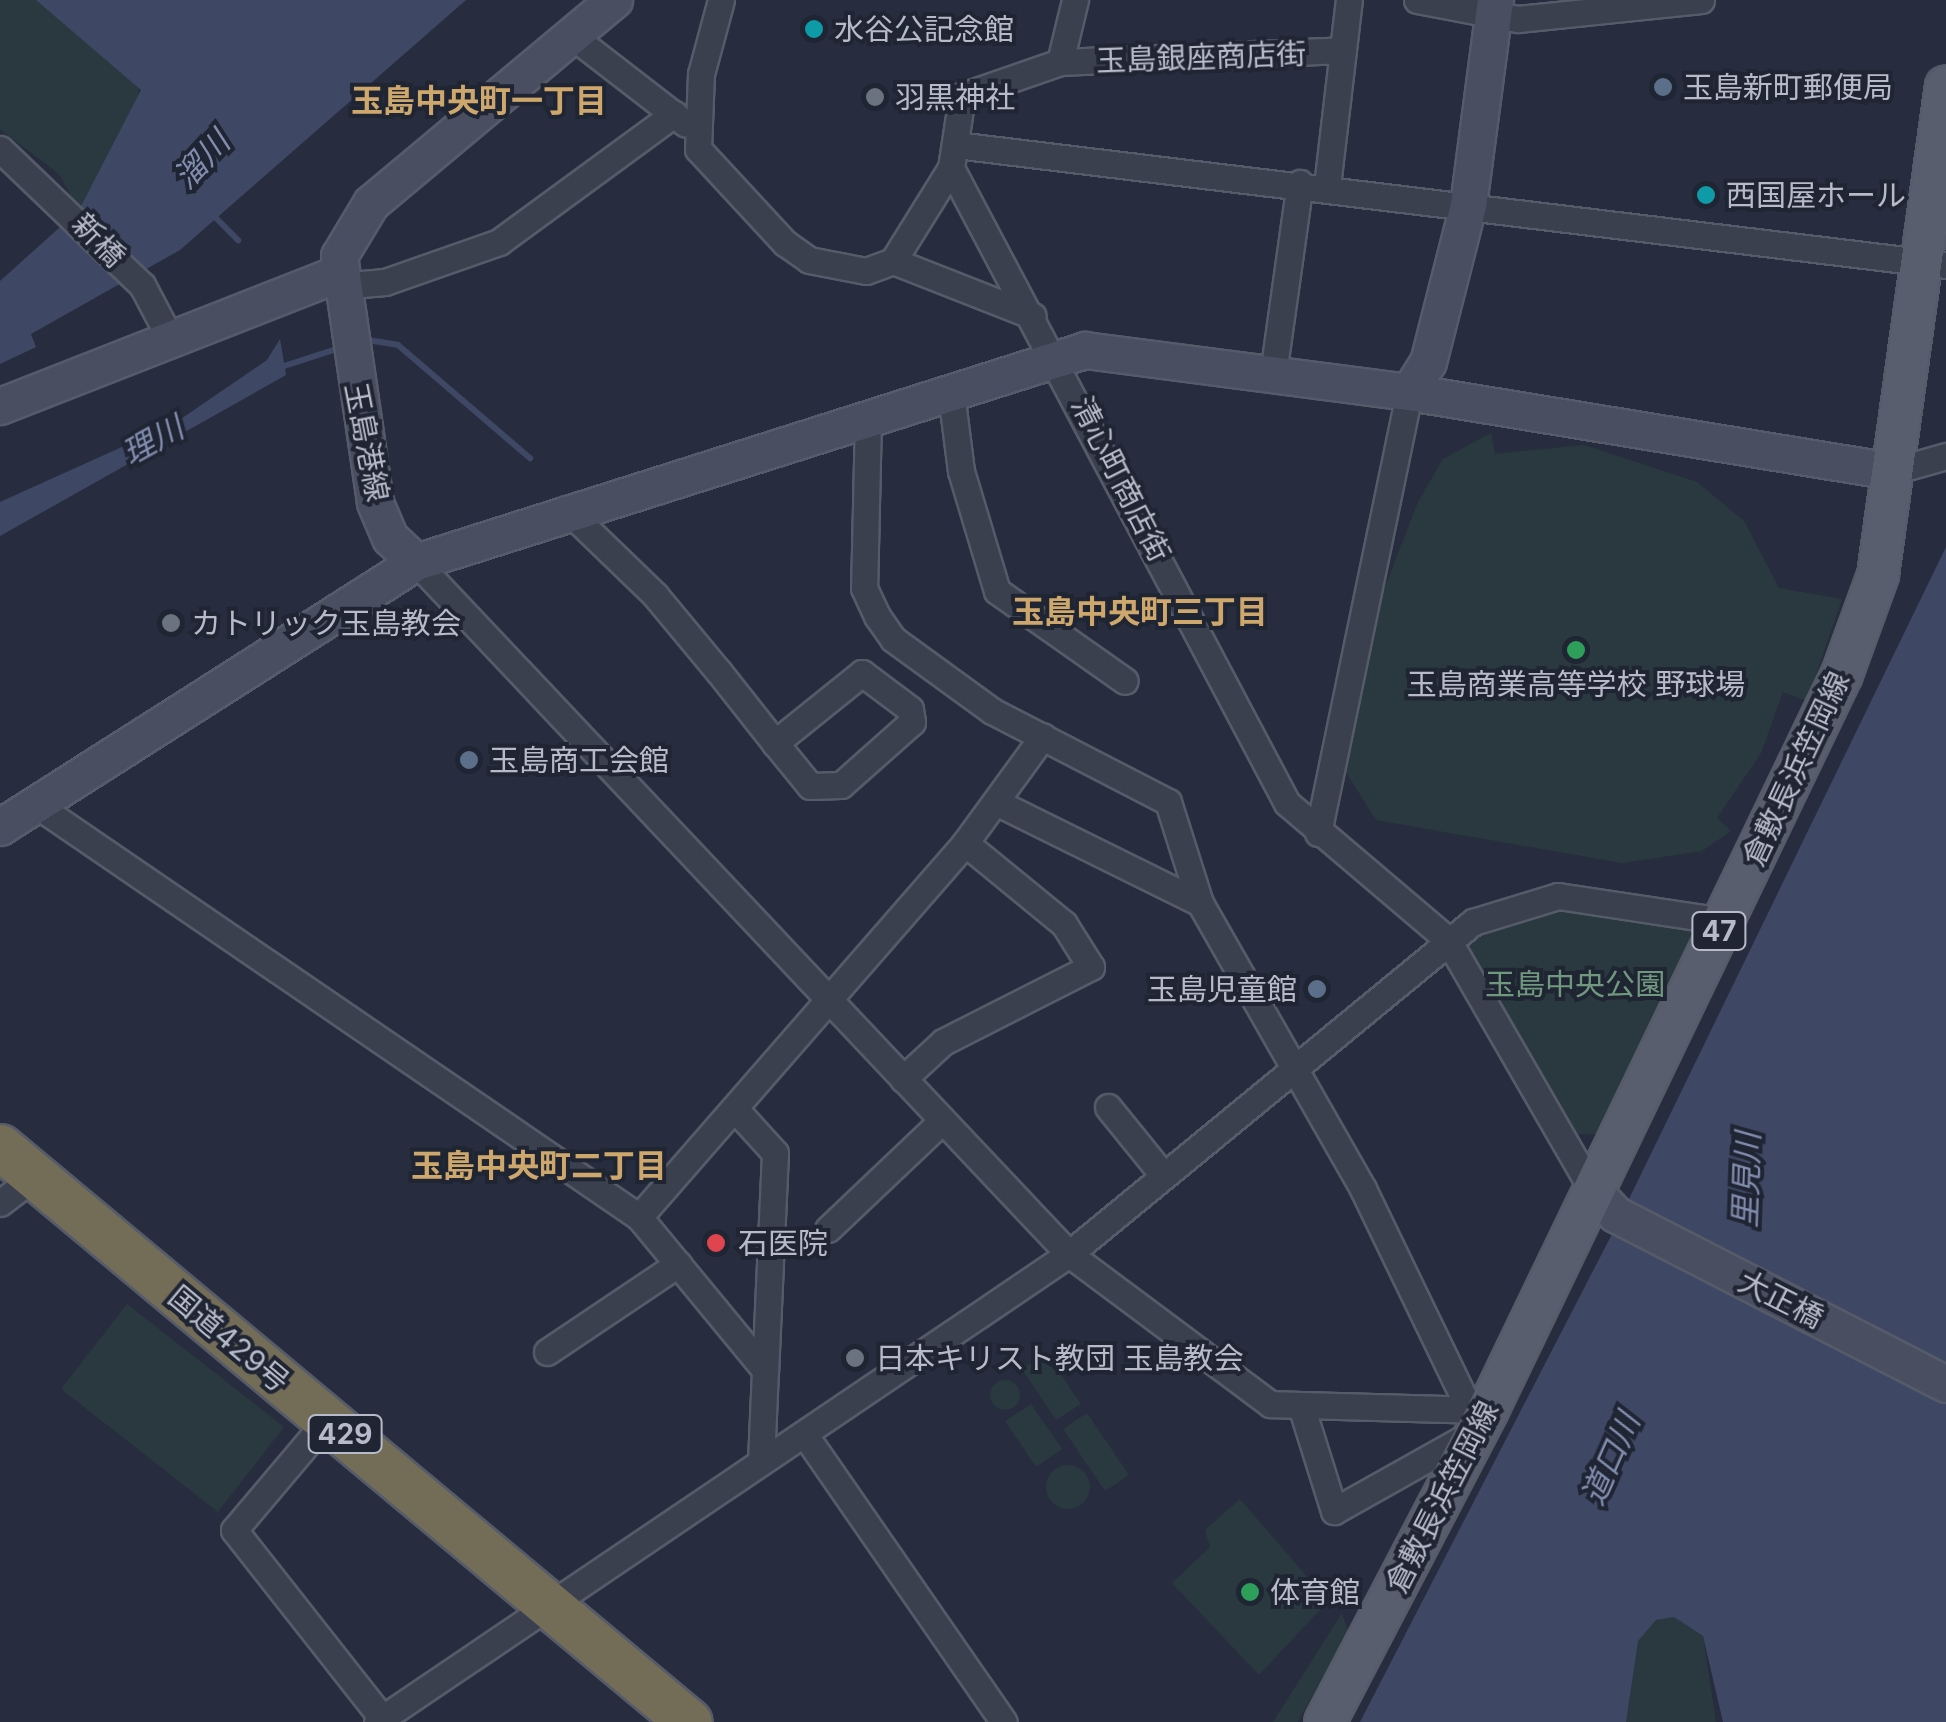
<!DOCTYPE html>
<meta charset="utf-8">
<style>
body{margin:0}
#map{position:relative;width:1946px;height:1722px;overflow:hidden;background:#272d3e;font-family:Inter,"Noto Sans JP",sans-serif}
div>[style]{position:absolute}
.green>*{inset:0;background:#29393f}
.round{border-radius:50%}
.water>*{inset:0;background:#3e4865}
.stream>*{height:6px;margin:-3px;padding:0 3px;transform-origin:3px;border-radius:3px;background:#3e4865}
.roads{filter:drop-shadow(2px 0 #565b69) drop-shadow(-2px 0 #565b69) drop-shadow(0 2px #565b69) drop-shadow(0 -2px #565b69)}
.street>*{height:25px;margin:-12.5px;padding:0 12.5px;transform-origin:12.5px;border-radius:12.5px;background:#3b404e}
.secondary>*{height:35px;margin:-17.5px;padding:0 17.5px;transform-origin:17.5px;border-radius:17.5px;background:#494e61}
.primary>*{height:40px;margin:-20px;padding:0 20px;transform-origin:20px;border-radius:20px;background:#595e6e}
.highway>*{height:45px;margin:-22.5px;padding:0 22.5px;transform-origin:22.5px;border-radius:22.5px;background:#736d58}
.dots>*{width:28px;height:28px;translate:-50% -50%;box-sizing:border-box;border:5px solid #202533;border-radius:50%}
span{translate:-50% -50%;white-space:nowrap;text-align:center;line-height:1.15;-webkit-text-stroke:8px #202533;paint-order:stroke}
.shield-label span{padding:2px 8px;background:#202533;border:2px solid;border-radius:8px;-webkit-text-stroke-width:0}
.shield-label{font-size:28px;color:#b7bbc9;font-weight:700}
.poi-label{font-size:30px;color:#b7bbc9}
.left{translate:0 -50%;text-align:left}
.right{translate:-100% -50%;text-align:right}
.street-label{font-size:30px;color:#b7bbc9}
.park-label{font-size:30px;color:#70987f}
.neighbourhood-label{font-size:32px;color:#cea76d;font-weight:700}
.water-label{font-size:32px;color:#818dae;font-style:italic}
</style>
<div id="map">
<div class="green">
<div style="clip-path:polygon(0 0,36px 0,138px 81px,139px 99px,79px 210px,59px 174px,0 129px)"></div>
<div style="clip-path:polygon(1491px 433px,1495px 454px,1584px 445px,1697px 482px,1744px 521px,1779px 588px,1842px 599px,1807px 701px,1783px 692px,1761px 753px,1717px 818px,1731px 831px,1702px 851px,1622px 863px,1376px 820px,1344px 769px,1372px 620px,1418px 502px,1443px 459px)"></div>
<div style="clip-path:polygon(1530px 898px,1706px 916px,1601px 1134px,1560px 1134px,1448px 940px)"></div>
<div style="clip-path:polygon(127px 1304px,284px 1427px,218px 1512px,61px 1389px)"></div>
<div style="clip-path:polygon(1046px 1353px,1081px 1404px,1056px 1420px,1022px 1369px)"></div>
<div class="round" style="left:990px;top:1380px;width:30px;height:30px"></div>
<div style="clip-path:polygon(1031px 1404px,1062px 1449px,1036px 1467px,1005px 1421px)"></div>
<div style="clip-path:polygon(1087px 1413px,1129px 1475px,1105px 1491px,1063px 1429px)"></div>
<div class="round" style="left:1046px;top:1465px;width:44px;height:44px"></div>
<div style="clip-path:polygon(1240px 1499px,1328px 1601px,1259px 1675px,1172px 1583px,1210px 1547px,1205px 1530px)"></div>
<div style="clip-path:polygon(1342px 1613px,1348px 1631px,1298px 1722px,1273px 1722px)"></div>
<div style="clip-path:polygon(1674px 1617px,1703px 1636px,1716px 1722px,1626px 1722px,1637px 1641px,1656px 1620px)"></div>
</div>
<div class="water">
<div style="clip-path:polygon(36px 0,466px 0,180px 250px,31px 334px,36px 347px,0 364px,0 281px,79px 210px,141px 90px)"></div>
<div style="clip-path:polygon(280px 339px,286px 375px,0 536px,0 502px,175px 423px,267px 360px)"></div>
<div style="clip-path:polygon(1946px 547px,1946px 1722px,1723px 1722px,1703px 1636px,1674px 1617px,1656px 1620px,1638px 1641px,1626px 1722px,1360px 1722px,1611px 1236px)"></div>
</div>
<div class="stream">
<div style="left:210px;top:212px;width:40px;rotate:45deg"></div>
<div style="left:361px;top:339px;width:37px;rotate:9deg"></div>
<div style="left:398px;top:345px;width:174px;rotate:40.6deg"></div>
<div style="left:281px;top:367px;width:62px;rotate:-17.9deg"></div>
</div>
<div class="roads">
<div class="street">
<div style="left:721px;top:0;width:77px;rotate:105.1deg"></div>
<div style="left:701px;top:74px;width:75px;rotate:92.3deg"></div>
<div style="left:698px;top:149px;width:128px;rotate:47.2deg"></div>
<div style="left:785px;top:243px;width:29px;rotate:35deg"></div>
<div style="left:809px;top:260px;width:58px;rotate:10.9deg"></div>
<div style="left:866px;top:271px;width:29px;rotate:-20deg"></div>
<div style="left:893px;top:261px;width:110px;rotate:-58.1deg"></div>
<div style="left:951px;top:168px;width:73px;rotate:-81.3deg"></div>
<div style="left:962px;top:96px;width:104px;rotate:-19.1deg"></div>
<div style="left:1060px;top:62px;width:283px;rotate:-2.4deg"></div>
<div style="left:1417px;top:0;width:103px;rotate:10.7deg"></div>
<div style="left:1518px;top:19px;width:184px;rotate:-5.9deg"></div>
<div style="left:571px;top:35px;width:145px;rotate:37.7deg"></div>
<div style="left:1060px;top:62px;width:64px;rotate:-76.4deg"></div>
<div style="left:956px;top:145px;width:997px;rotate:6.91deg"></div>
<div style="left:0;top:149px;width:197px;rotate:43.8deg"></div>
<div style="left:142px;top:285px;width:64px;rotate:62.2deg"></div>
<div style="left:951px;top:168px;width:718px;rotate:62.12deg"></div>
<div style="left:1287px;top:803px;width:211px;rotate:40.4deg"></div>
<div style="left:1448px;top:940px;width:288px;rotate:60deg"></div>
<div style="left:1327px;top:186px;width:187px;rotate:-83.3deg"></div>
<div style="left:893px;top:261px;width:150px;rotate:21.4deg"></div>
<div style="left:339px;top:286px;width:46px;rotate:-5deg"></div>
<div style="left:385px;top:282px;width:121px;rotate:-19.3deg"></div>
<div style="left:499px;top:242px;width:217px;rotate:-36.2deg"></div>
<div style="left:1273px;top:374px;width:193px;rotate:-82deg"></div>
<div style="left:951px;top:393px;width:79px;rotate:82.7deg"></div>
<div style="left:961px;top:471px;width:125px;rotate:73.3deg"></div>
<div style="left:997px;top:591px;width:156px;rotate:35.1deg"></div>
<div style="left:868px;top:417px;width:171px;rotate:91.3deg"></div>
<div style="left:864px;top:588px;width:31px;rotate:65deg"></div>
<div style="left:877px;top:616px;width:28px;rotate:55deg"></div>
<div style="left:893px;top:639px;width:122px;rotate:36deg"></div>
<div style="left:992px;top:711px;width:198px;rotate:27.3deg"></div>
<div style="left:1168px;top:802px;width:106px;rotate:72.4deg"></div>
<div style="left:1200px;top:903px;width:329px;rotate:60.3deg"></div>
<div style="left:1363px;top:1189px;width:246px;rotate:64.2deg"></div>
<div style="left:1893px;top:471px;width:55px;rotate:-15.8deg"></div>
<div style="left:566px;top:509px;width:124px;rotate:44deg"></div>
<div style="left:655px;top:595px;width:100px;rotate:50.3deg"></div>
<div style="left:719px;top:672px;width:90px;rotate:51.7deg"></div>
<div style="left:775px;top:743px;width:55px;rotate:50.9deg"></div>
<div style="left:810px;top:786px;width:31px;rotate:-2deg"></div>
<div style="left:841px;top:785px;width:95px;rotate:-41.6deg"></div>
<div style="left:912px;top:722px;width:13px;rotate:-99deg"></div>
<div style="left:910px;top:709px;width:60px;rotate:-143.1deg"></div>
<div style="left:862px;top:673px;width:112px;rotate:141.2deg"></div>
<div style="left:416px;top:562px;width:951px;rotate:46.66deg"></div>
<div style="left:1069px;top:1254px;width:251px;rotate:36.7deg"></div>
<div style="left:1270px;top:1404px;width:218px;rotate:1.6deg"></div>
<div style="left:998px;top:803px;width:225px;rotate:26.3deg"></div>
<div style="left:35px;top:804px;width:732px;rotate:34.36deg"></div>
<div style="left:639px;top:1217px;width:198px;rotate:50.5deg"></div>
<div style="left:765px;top:1370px;width:91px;rotate:92.5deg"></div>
<div style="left:1318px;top:833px;width:450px;rotate:-78.3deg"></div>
<div style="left:903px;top:1079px;width:54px;rotate:-42.8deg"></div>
<div style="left:943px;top:1042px;width:166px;rotate:-26.9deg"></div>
<div style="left:1091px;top:967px;width:51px;rotate:-122.1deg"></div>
<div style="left:1064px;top:924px;width:128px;rotate:-140.7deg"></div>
<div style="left:1108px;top:1107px;width:87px;rotate:51deg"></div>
<div style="left:735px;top:1109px;width:59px;rotate:47.7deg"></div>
<div style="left:775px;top:1153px;width:217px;rotate:92.6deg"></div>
<div style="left:0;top:1203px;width:43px;rotate:-37.4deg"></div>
<div style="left:639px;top:1217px;width:496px;rotate:-48.9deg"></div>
<div style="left:965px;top:843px;width:132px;rotate:-53.9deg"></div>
<div style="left:828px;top:1229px;width:157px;rotate:-43.5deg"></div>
<div style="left:547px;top:1352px;width:158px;rotate:-33.9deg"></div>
<div style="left:1303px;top:1412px;width:104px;rotate:72.6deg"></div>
<div style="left:1334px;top:1511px;width:159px;rotate:-29.3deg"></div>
<div style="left:327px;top:1420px;width:144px;rotate:130.2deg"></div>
<div style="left:234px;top:1530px;width:239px;rotate:51.8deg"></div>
<div style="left:805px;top:1435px;width:349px;rotate:55.3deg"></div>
<div style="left:377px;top:1722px;width:835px;rotate:-34.07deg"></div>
<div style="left:1069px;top:1254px;width:523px;rotate:-39.41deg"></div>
<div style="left:1473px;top:922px;width:89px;rotate:-17deg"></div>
<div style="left:1558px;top:896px;width:168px;rotate:8.6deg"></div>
</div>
<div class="secondary">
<div style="left:1409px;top:392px;width:36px;rotate:-58deg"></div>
<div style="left:1428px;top:362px;width:162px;rotate:-75.7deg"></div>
<div style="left:1468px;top:205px;width:207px;rotate:-82.5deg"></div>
<div style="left:0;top:406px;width:361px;rotate:-21.4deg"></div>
<div style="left:416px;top:562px;width:35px;rotate:-137deg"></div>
<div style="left:390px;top:538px;width:39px;rotate:-113deg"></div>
<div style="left:375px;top:502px;width:249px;rotate:-98.3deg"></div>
<div style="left:339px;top:256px;width:62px;rotate:-58.9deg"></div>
<div style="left:371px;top:203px;width:317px;rotate:-39.9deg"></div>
<div style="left:0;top:827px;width:493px;rotate:-32.5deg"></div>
<div style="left:416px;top:562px;width:702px;rotate:-17.58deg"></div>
<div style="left:1085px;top:350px;width:327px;rotate:7.4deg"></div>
<div style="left:1409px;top:392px;width:490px;rotate:9.3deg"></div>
<div style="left:1592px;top:1189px;width:34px;rotate:47deg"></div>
<div style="left:1615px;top:1214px;width:372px;rotate:27.2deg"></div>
</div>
<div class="primary">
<div style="left:1325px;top:1722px;width:352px;rotate:-62.4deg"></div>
<div style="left:1488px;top:1410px;width:817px;rotate:-64.31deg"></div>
<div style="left:1842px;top:674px;width:105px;rotate:-70deg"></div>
<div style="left:1878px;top:575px;width:493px;rotate:-82.1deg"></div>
</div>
<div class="highway">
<div style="left:0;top:1147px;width:897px;rotate:39.85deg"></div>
</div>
</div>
<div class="dots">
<div style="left:814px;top:29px;background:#0f9aa8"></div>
<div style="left:1663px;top:87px;background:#5c6f8a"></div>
<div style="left:875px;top:97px;background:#6b7280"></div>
<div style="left:1706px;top:195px;background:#0f9aa8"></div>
<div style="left:171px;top:623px;background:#6b7280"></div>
<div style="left:1576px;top:650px;background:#2e9e5b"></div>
<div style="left:469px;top:760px;background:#5c6f8a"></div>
<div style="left:1317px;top:989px;background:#5c6f8a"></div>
<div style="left:716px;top:1243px;background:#e0444e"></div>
<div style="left:855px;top:1358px;background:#6b7280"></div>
<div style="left:1250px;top:1592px;background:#2e9e5b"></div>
</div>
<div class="shield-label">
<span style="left:1719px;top:931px">47</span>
<span style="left:345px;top:1434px">429</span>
</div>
<div class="poi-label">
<span class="left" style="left:834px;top:29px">水谷公記念館</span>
<span class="left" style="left:1683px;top:87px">玉島新町郵便局</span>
<span class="left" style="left:895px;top:97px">羽黒神社</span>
<span class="left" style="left:1726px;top:195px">西国屋ホール</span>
<span class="left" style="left:191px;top:623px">カトリック玉島教会</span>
<span style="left:1576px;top:684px">玉島商業高等学校 野球場</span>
<span class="left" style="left:489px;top:760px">玉島商工会館</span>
<span class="right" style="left:1297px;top:989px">玉島児童館</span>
<span class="left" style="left:738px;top:1243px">石医院</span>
<span class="left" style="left:875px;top:1358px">日本キリスト教団 玉島教会</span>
<span class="left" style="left:1270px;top:1592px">体育館</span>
</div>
<div class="street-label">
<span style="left:1201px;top:57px;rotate:-2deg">玉島銀座商店街</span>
<span style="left:99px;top:240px;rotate:46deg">新橋</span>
<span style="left:367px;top:442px;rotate:79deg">玉島港線</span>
<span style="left:1121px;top:479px;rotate:63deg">清心町商店街</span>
<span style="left:1796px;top:769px;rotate:-65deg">倉敷長浜笠岡線</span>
<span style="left:1781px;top:1299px;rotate:27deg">大正橋</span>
<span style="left:229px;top:1339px;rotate:40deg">国道429号</span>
<span style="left:1442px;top:1497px;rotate:-63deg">倉敷長浜笠岡線</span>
</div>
<div class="park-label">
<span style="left:1575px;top:984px">玉島中央公園</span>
</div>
<div class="neighbourhood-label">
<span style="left:479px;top:101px">玉島中央町一丁目</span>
<span style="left:1140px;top:612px">玉島中央町三丁目</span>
<span style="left:539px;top:1166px">玉島中央町二丁目</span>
</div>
<div class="water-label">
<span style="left:202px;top:160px;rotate:-47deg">溜川</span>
<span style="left:153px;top:441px;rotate:-29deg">理川</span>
<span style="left:1747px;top:1180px;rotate:-88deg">里見川</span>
<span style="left:1611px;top:1459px;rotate:-66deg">道口川</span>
</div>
</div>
